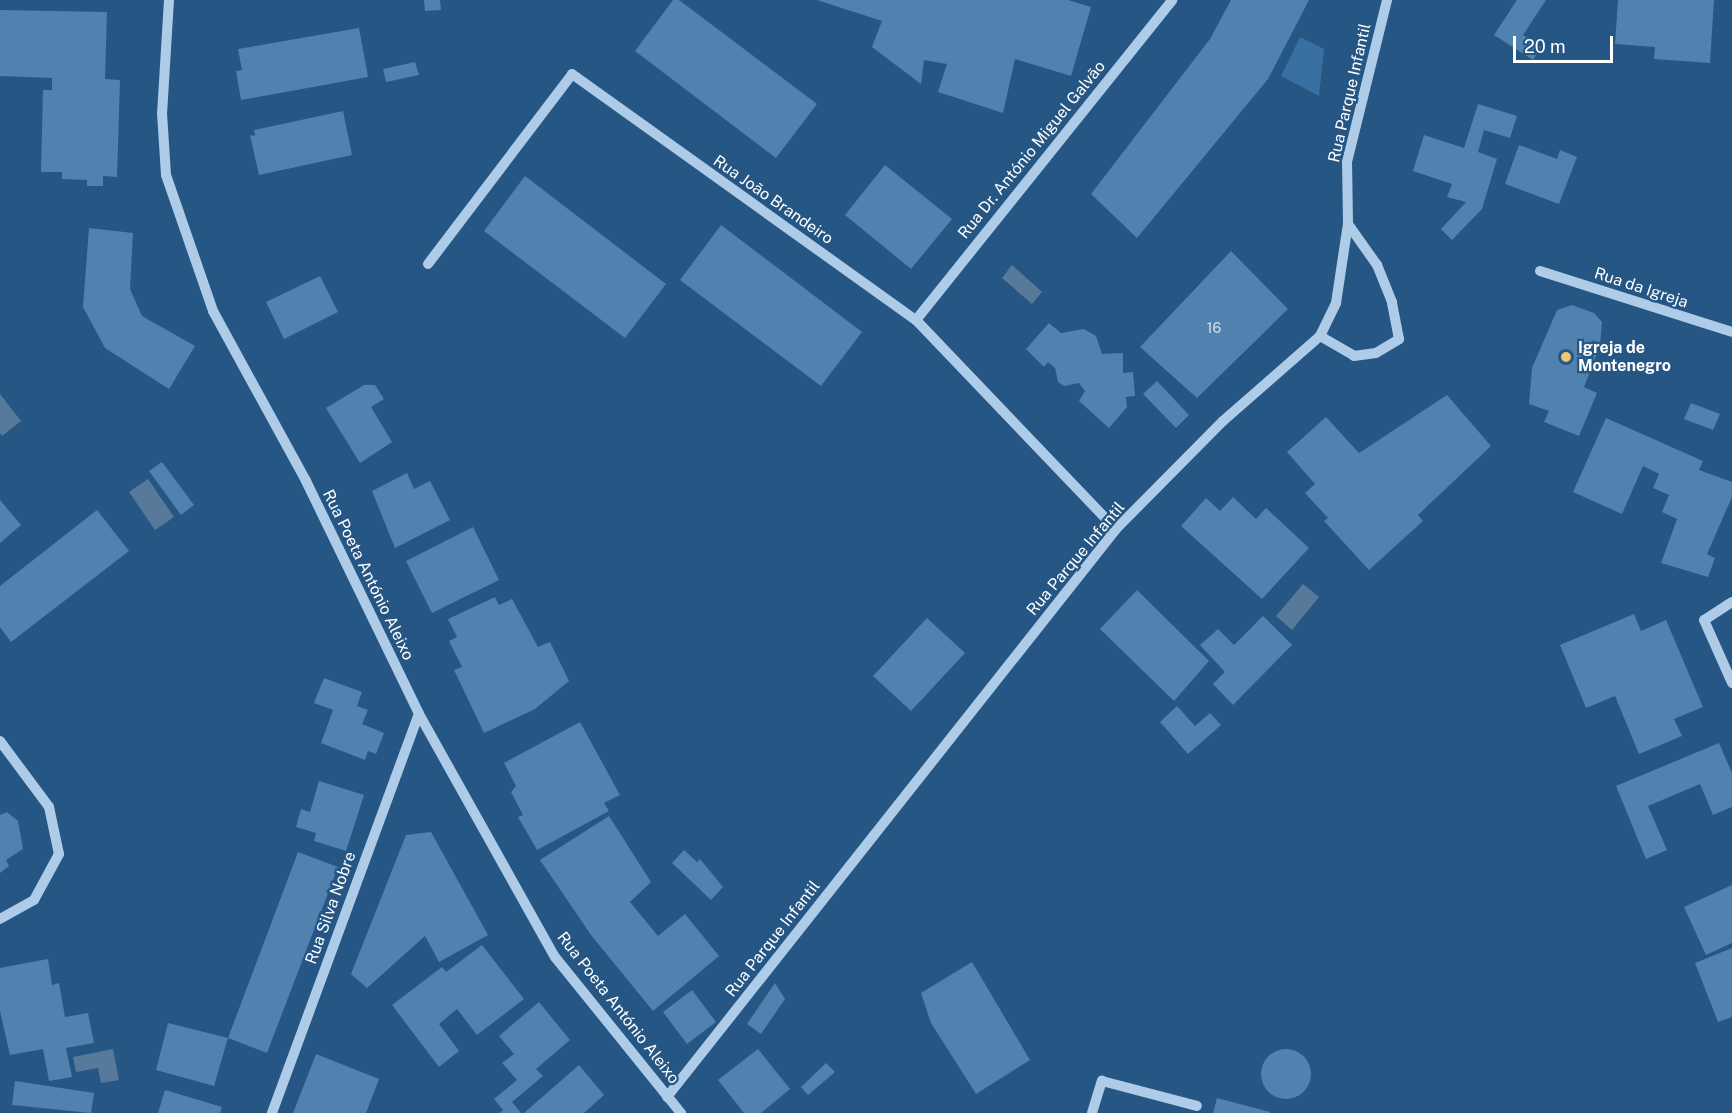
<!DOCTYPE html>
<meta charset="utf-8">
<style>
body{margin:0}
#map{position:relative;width:1732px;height:1113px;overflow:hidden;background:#255684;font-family:"Public Sans",sans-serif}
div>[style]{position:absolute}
.green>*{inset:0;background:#3970a1}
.water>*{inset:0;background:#587a9a}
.building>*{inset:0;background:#5181ae}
.round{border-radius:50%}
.minor>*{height:10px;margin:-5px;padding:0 5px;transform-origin:5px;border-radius:5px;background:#aecce8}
.dots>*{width:16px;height:16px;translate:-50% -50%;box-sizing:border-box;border:3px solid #255684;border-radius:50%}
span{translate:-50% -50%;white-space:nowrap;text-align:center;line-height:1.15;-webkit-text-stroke:4.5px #255684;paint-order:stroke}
.number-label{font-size:14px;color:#d4e0eb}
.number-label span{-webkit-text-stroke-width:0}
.street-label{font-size:16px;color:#fff}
.poi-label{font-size:16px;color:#fff;font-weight:700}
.left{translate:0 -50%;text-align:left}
.scale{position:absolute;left:1513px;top:36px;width:100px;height:27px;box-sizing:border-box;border:3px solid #fff;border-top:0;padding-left:8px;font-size:18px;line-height:21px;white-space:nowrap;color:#fff;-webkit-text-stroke:4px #255684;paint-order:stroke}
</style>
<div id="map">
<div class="green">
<div style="clip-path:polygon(1300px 37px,1324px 49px,1319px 96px,1281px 76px)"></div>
</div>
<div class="water">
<div style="clip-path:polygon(1012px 265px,1042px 292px,1032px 304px,1002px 278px)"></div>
<div style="clip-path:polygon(0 394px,21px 421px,2px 436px,0 433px)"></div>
<div style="clip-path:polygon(148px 479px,174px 517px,155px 530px,129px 492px)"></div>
<div style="clip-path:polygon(1303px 584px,1319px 597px,1292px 630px,1276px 616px)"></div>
<div style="clip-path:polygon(113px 1049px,119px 1080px,101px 1083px,98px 1068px,76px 1072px,73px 1057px)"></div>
</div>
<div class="building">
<div style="clip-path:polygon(424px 0,440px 0,441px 10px,425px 11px)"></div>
<div style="clip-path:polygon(673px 0,679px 0,817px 104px,776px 158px,635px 51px)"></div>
<div style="clip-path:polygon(817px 0,1068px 0,1091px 7px,1071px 76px,1015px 59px,1003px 113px,938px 92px,947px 64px,924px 60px,921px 84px,872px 47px,882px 21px)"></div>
<div style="clip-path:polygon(1231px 0,1309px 0,1268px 79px,1137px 238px,1091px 194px,1210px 39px)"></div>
<div style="clip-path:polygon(1517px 0,1546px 0,1523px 35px,1541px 47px,1533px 60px,1494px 35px)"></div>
<div style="clip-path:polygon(1618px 0,1714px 0,1710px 63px,1654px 59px,1655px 47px,1615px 44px)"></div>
<div style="clip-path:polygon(0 10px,107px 12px,105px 79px,120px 80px,117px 177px,103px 176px,103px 186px,87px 186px,87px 180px,62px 179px,62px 172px,41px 172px,43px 90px,52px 90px,52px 78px,0 76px)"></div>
<div style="clip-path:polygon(359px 28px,368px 77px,241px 100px,236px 71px,242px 70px,238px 49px)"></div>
<div style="clip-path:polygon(415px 62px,419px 75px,386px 82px,383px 69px)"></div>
<div style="clip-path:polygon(1478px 104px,1517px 116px,1510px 138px,1484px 130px,1478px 152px,1497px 159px,1482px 209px,1452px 240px,1441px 229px,1466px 202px,1447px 197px,1452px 184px,1413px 171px,1424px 135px,1464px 148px)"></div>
<div style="clip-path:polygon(343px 111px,352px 155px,259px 175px,250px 135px,255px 136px,254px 130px)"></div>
<div style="clip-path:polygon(1519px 145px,1557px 159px,1560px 150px,1577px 157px,1559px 204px,1505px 184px)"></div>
<div style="clip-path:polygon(885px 165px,952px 219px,911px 269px,845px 215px)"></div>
<div style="clip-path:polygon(525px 176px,666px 284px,625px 338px,484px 231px)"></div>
<div style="clip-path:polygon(721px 225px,862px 332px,821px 386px,680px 280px)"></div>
<div style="clip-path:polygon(89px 228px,133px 233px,130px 289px,142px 316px,195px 346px,169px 389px,105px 348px,83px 307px)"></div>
<div style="clip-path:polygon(1231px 251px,1288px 309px,1197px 398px,1140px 347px)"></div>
<div style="clip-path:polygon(320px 276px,338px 312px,284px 339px,266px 302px)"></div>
<div style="clip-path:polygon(1572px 305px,1594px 313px,1602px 322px,1600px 346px,1584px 387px,1597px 393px,1579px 436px,1544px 422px,1549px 411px,1529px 404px,1532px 368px,1557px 310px)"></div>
<div style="clip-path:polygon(1049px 323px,1061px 333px,1084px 329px,1096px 336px,1102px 354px,1123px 353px,1123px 373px,1133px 372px,1135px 396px,1126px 397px,1127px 407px,1109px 428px,1079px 401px,1085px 391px,1079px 383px,1064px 386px,1058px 382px,1055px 368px,1048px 362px,1044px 367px,1026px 349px)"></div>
<div style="clip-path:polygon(1157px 381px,1189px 415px,1176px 428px,1143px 394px)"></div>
<div style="clip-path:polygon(364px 385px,375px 385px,384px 399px,371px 407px,392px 442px,360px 463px,326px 408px)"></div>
<div style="clip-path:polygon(1447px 395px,1491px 446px,1418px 515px,1423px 521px,1369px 570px,1324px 521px,1328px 518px,1305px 493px,1315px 484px,1287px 452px,1326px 417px,1359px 453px)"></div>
<div style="clip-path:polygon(1691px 403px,1720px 414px,1713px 430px,1684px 419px)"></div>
<div style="clip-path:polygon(1606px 418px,1703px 461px,1699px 470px,1732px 482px,1732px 497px,1707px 554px,1715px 558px,1708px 577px,1661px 563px,1677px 519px,1662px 512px,1669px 495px,1653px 488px,1659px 474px,1643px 466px,1622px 514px,1573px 492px)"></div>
<div style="clip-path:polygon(162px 462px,194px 505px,181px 515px,149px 471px)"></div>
<div style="clip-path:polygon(407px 473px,414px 489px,430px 481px,450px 520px,395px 548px,372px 491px)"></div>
<div style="clip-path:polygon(1233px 497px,1256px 519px,1266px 508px,1309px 548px,1262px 599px,1181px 526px,1206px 498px,1220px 511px)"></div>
<div style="clip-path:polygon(0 500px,21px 525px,0 543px)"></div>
<div style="clip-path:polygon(97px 510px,129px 551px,11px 642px,0 627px,0 586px)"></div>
<div style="clip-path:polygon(473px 527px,499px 580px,432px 613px,406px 561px)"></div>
<div style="clip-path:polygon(1137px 590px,1209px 661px,1174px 701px,1100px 629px)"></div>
<div style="clip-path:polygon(495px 597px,499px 605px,512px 599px,538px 647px,550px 642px,569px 681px,535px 709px,484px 733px,454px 670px,462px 667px,449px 641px,457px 637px,448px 619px)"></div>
<div style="clip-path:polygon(1634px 614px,1641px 631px,1666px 620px,1703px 707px,1674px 719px,1682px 736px,1639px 754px,1615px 696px,1586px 708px,1560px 645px)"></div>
<div style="clip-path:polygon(1263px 616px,1292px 645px,1233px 705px,1213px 684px,1225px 672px,1200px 645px,1218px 629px,1234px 645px)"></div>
<div style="clip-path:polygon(927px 618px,965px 653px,911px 711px,873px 676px)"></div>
<div style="clip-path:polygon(324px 678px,362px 692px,357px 706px,368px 710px,362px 724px,384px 733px,376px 754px,368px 751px,365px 760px,321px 743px,333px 710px,314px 703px)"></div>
<div style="clip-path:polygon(1177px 706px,1195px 726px,1210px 713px,1221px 725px,1188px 754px,1160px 722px)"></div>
<div style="clip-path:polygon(580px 722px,620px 795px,604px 803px,609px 811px,537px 850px,518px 817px,523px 815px,511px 792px,516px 786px,504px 763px)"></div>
<div style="clip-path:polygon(1719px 743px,1732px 773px,1732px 807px,1713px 815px,1700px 784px,1648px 806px,1667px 850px,1646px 859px,1616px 786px)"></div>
<div style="clip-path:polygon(319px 781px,364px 795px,346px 851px,314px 841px,316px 833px,296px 827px,301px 809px,310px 812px)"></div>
<div style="clip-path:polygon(7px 812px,18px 821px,23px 849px,6px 860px,9px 866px,0 873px,0 815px)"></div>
<div style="clip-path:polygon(609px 816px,651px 882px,630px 902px,658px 936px,685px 914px,719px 956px,653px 1011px,591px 935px,540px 860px)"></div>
<div style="clip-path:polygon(431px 832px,488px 935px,439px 962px,425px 936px,367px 988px,351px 974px,406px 835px)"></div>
<div style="clip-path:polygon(684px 850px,697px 862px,700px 859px,723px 887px,711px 900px,672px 863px)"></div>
<div style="clip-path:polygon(298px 852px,338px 867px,267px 1053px,228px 1038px,214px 1086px,156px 1070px,168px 1023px,228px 1038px)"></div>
<div style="clip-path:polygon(1732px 885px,1732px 943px,1706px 955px,1684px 907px)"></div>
<div style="clip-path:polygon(482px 945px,524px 999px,477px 1035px,457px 1009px,439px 1024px,459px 1051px,439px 1067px,392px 1005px,442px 967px,446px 972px)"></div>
<div style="clip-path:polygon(1732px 948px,1732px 1017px,1718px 1022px,1695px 963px)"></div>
<div style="clip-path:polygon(48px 959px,52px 985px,59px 983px,65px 1017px,88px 1013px,94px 1043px,66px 1048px,72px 1077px,49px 1081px,43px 1049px,10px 1055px,0 1011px,0 968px)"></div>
<div style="clip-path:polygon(972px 962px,1030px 1060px,976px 1094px,931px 1023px,921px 993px)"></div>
<div style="clip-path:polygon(775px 983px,785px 999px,761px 1034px,747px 1024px)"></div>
<div style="clip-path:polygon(692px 990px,716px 1022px,687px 1044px,663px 1012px)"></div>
<div style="clip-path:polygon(539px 1002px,570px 1040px,536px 1069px,543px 1076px,512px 1102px,521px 1113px,500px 1113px,503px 1110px,494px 1099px,517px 1080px,502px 1063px,514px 1054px,499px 1036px)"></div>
<div style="clip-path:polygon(758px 1049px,790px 1089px,761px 1113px,744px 1113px,718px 1080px)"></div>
<div class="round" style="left:1261px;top:1049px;width:50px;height:50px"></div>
<div style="clip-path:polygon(316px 1054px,379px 1079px,366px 1113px,293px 1113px)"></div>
<div style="clip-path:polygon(826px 1063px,835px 1072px,808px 1095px,801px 1087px)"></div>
<div style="clip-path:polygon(579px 1065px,604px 1095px,584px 1113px,524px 1113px)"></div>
<div style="clip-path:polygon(15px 1081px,94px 1093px,91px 1113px,12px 1105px)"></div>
<div style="clip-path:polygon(165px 1090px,222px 1107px,220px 1113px,158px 1113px)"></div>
<div style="clip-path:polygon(1217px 1098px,1270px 1112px,1270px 1113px,1213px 1113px)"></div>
</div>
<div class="minor">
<div style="left:169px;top:0;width:113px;rotate:93.5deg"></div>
<div style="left:162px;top:113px;width:62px;rotate:86.3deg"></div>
<div style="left:166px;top:175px;width:144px;rotate:70.9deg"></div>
<div style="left:213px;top:311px;width:194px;rotate:61.3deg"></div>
<div style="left:306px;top:481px;width:259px;rotate:64.1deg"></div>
<div style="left:419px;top:714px;width:278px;rotate:60.8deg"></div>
<div style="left:555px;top:957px;width:201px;rotate:51.1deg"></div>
<div style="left:428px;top:264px;width:238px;rotate:-52.8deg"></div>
<div style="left:572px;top:74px;width:423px;rotate:35.6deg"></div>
<div style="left:916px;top:320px;width:289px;rotate:46.3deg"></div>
<div style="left:1540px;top:271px;width:201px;rotate:17.6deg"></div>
<div style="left:916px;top:320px;width:410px;rotate:-51.3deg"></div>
<div style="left:1320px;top:336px;width:39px;rotate:30deg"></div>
<div style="left:1354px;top:356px;width:22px;rotate:-8deg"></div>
<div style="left:1376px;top:353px;width:27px;rotate:-31deg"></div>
<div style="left:1399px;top:339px;width:38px;rotate:-101deg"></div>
<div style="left:1392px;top:302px;width:40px;rotate:-112deg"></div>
<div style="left:1377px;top:265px;width:50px;rotate:-125.3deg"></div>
<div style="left:1732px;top:602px;width:33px;rotate:147deg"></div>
<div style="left:1704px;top:620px;width:69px;rotate:66deg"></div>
<div style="left:0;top:741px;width:82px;rotate:53.4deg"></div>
<div style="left:49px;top:807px;width:48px;rotate:78deg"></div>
<div style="left:59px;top:854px;width:52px;rotate:118.5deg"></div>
<div style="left:34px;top:900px;width:39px;rotate:151deg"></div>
<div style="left:667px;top:1097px;width:724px;rotate:-51.67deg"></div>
<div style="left:1116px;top:529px;width:152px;rotate:-45.3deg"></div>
<div style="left:1223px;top:421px;width:129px;rotate:-41.2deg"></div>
<div style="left:1320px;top:336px;width:37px;rotate:-64deg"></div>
<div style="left:1336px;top:303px;width:80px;rotate:-81.4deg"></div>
<div style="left:1348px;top:224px;width:62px;rotate:-90.9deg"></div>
<div style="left:1347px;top:162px;width:167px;rotate:-76.1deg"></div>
<div style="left:272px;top:1113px;width:425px;rotate:-69.8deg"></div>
<div style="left:1092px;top:1113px;width:34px;rotate:-73deg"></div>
<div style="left:1102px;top:1081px;width:98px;rotate:14.7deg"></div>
</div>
<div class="dots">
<div style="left:1566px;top:357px;background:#f2c372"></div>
</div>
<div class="number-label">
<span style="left:1214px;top:328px">16</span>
</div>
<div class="street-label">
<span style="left:1350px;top:93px;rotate:-77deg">Rua Parque Infantil</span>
<span style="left:1032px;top:150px;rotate:-51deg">Rua Dr. António Miguel Galvão</span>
<span style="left:773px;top:200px;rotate:35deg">Rua João Brandeiro</span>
<span style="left:1641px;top:288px;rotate:18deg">Rua da Igreja</span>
<span style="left:1076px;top:559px;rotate:-50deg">Rua Parque Infantil</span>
<span style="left:368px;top:575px;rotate:64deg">Rua Poeta António Aleixo</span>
<span style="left:331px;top:908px;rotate:-70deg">Rua Silva Nobre</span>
<span style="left:773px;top:939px;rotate:-52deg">Rua Parque Infantil</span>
<span style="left:618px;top:1008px;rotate:52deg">Rua Poeta António Aleixo</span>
</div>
<div class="poi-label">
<span class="left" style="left:1578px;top:357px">Igreja de<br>Montenegro</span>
</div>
<div class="scale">20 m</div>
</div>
